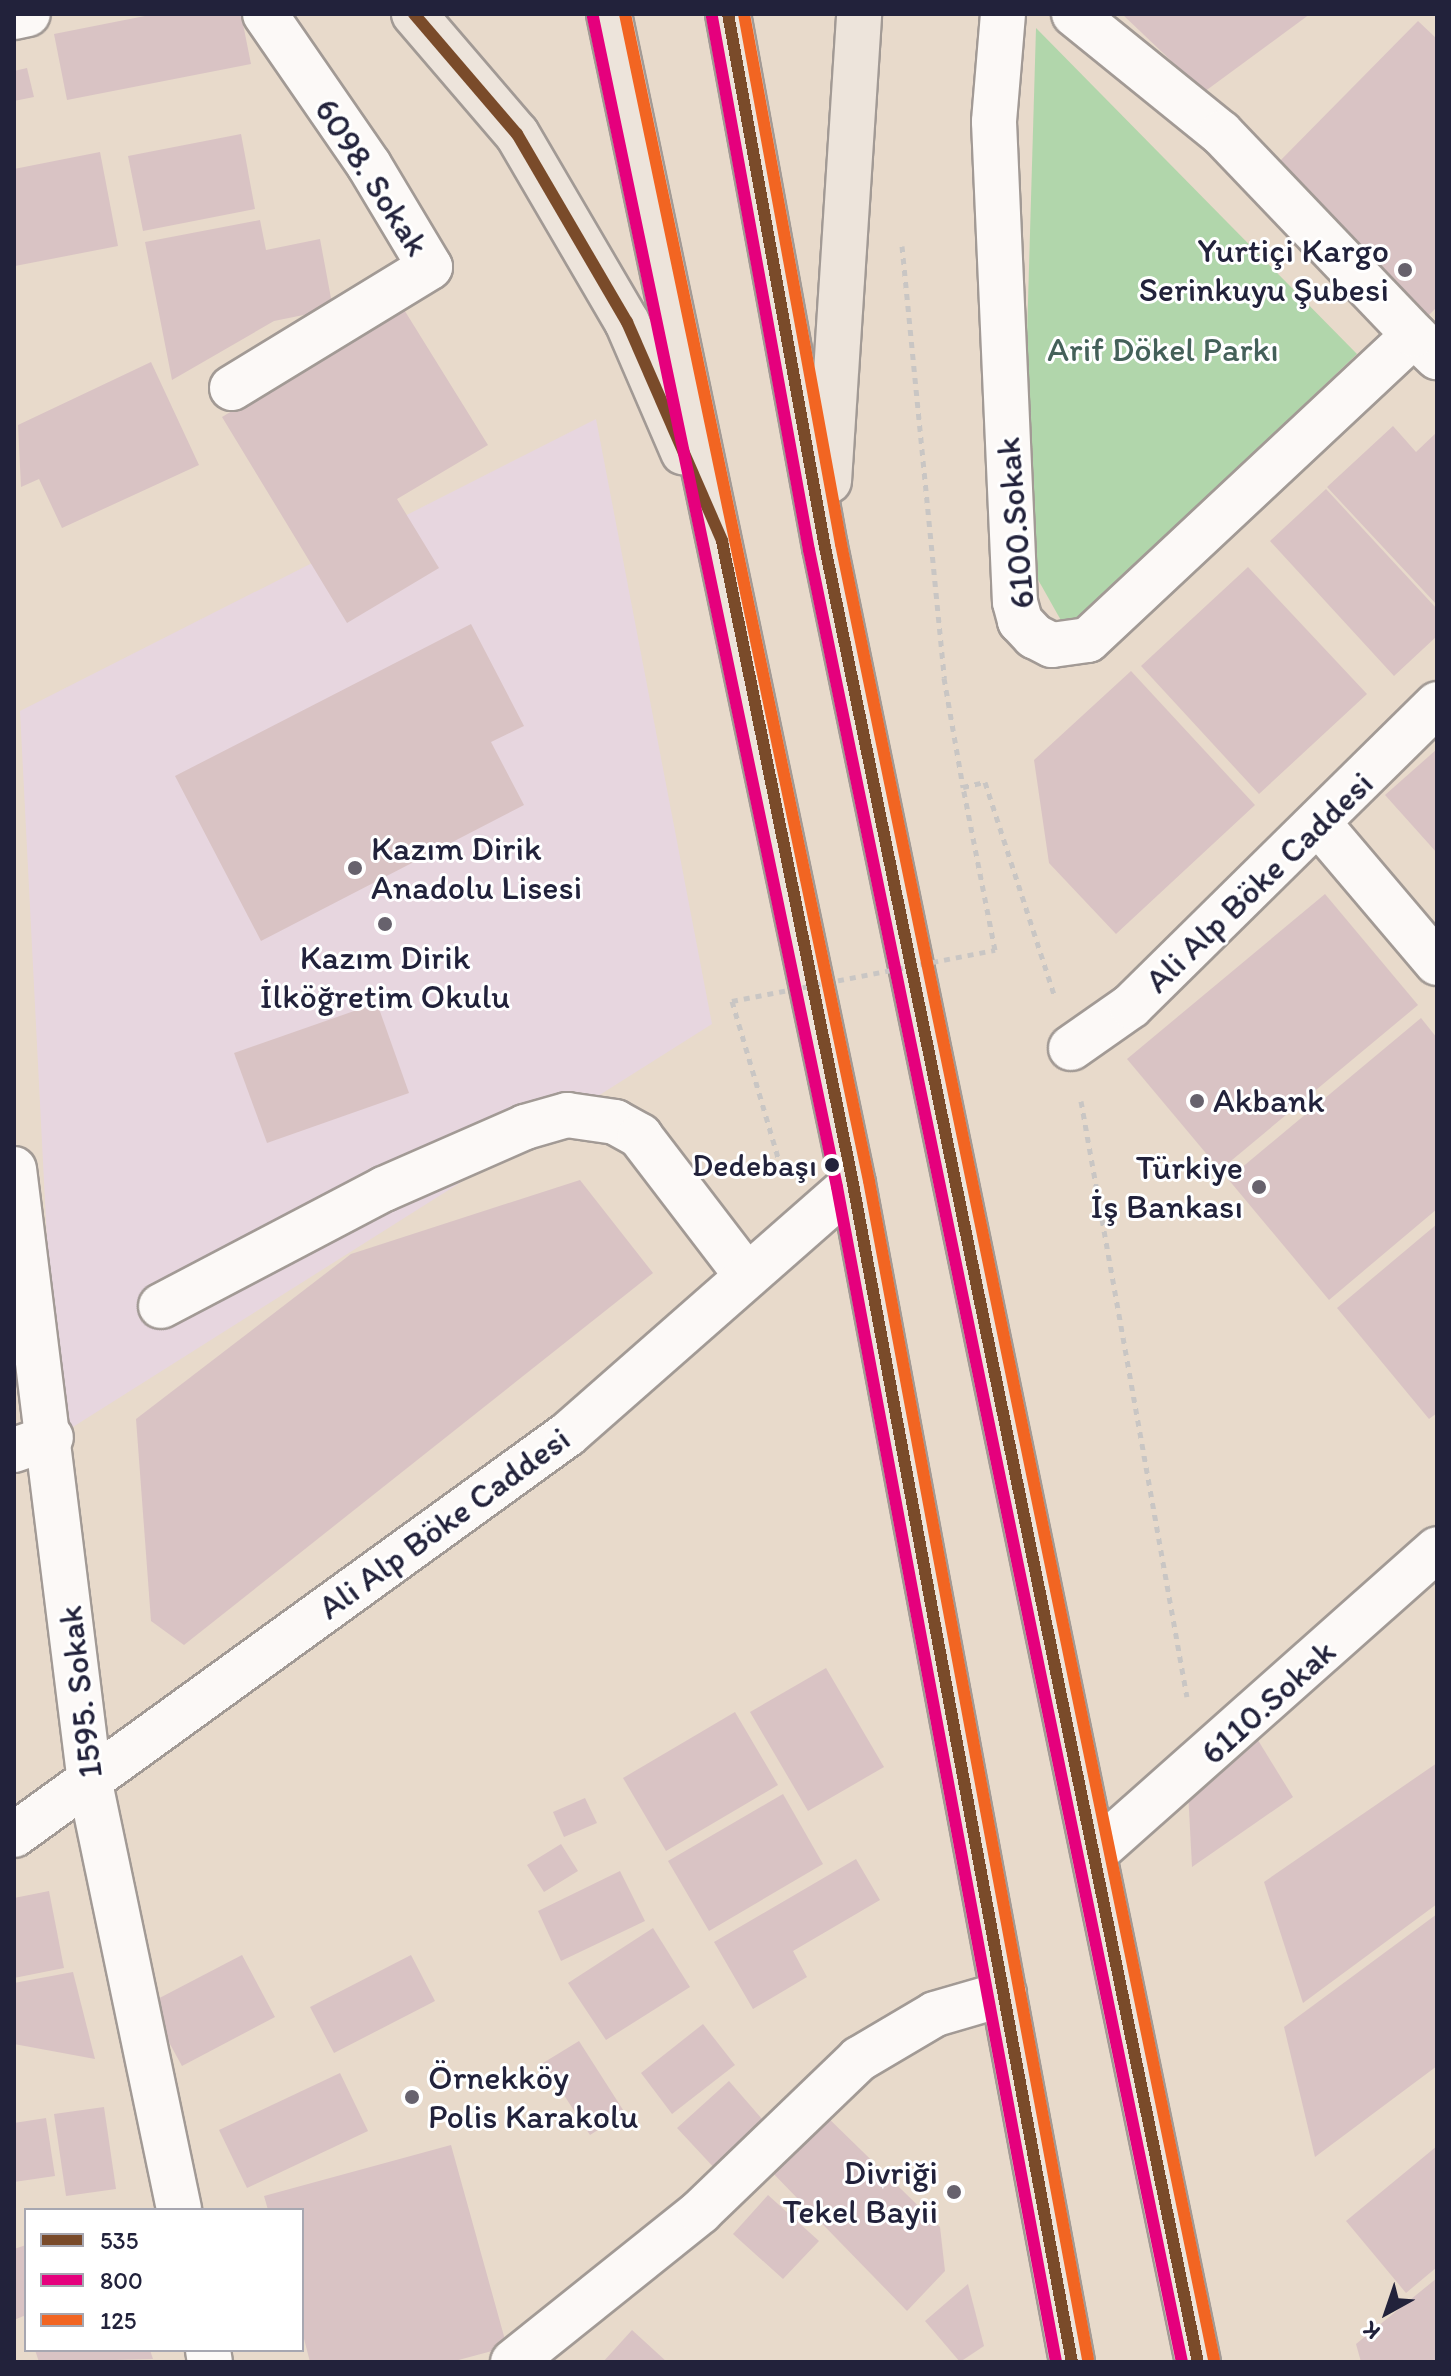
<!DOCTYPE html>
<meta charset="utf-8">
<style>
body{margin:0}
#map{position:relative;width:1451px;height:2376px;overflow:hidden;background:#e8dacb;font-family:Itim,sans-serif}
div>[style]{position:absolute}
.built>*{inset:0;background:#e7d6df}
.green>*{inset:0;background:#b1d6ab}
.building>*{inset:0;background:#d9c3c4}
.path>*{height:5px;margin-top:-2.5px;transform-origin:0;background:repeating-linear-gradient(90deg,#c9c6c4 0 6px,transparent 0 12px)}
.roads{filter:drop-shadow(2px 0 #a29a95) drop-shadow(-2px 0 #a29a95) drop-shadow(0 2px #a29a95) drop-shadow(0 -2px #a29a95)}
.minor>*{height:44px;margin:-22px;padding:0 22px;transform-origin:22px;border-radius:22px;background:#fcf9f7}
.highway>*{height:44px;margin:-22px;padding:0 22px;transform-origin:22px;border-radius:22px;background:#ede4db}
.path-bridge>*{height:5px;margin-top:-2.5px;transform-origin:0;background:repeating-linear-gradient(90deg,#c9c6c4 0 6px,transparent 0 12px)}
.bus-1>*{height:12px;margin:-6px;padding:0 6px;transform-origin:6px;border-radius:6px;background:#7a4b2a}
.bus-2>*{height:12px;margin:-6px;padding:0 6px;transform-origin:6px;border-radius:6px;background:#e5007d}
.bus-3>*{height:12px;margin:-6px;padding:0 6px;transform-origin:6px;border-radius:6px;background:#f26522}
.dots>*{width:22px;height:22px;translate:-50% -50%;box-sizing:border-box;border:4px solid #fff;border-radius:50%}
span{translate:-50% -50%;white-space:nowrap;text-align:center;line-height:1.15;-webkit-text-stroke:6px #fff;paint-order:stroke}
.bus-label{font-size:32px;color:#22223b}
.right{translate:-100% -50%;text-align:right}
.street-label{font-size:34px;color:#22223b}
.poi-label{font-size:34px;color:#22223b}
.left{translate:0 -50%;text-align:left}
.park-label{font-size:34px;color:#446059}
.frame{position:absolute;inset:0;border:16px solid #22223b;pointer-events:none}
.legend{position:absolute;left:24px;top:2208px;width:280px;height:144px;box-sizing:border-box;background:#fff;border:2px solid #a7a7b1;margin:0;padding:10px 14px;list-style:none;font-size:24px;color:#22223b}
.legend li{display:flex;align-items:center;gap:16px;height:40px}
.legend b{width:40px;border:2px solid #a7a7b1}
.north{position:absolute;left:1347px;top:2272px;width:80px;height:80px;-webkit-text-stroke:6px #fff;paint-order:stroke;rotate:220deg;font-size:22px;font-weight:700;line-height:32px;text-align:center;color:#22223b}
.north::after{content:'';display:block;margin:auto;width:28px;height:36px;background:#22223b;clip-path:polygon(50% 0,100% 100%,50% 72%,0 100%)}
</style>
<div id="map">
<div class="built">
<div style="clip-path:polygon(596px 419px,712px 1024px,57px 1437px,20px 711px)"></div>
</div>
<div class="green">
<div style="clip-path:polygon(1036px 28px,1357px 354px,1067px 631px,1032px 569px,1027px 336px)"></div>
</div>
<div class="building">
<div style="clip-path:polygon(155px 14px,241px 14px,251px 64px,67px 100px,54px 34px)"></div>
<div style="clip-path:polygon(1122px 14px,1310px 14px,1204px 92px)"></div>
<div style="clip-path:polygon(1418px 21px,1437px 39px,1437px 307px,1424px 320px,1272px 169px)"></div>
<div style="clip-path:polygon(27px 68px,34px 97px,14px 101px,14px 71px)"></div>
<div style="clip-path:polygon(241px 134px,255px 209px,143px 231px,128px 156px)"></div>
<div style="clip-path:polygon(100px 152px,118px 246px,15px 266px,14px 169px)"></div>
<div style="clip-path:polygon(260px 220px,266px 250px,320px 239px,333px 309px,274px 321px,172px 380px,145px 242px)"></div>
<div style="clip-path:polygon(403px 308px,488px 445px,397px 499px,439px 568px,347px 623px,222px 417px)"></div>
<div style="clip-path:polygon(151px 362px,199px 465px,62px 528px,39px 479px,21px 487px,18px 425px)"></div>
<div style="clip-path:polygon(1393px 426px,1416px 452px,1437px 432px,1437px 605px,1327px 487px)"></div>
<div style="clip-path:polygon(1326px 489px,1437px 609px,1437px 636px,1394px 676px,1270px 541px)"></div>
<div style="clip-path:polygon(1248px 567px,1367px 694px,1259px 794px,1141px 666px)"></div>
<div style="clip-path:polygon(471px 624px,524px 726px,491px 742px,524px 805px,261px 941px,175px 776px)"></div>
<div style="clip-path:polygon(1131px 671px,1255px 805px,1116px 934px,1049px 863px,1034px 760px)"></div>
<div style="clip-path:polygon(1437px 749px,1437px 853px,1385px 795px)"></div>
<div style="clip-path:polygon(1325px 894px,1418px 1005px,1220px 1170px,1127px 1059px)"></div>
<div style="clip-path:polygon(377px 1003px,409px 1093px,267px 1143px,234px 1053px)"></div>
<div style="clip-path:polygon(1421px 1018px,1437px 1038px,1437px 1209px,1329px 1300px,1228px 1179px)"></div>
<div style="clip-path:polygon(580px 1180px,653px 1273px,184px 1645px,151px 1621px,136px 1419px,351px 1254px)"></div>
<div style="clip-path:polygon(1437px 1224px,1437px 1413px,1429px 1419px,1337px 1308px)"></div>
<div style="clip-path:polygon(826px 1668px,884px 1767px,808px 1811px,750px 1712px)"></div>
<div style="clip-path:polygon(735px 1712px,778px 1785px,666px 1851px,623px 1778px)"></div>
<div style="clip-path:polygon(1256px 1737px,1293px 1797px,1192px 1867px,1188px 1791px)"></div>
<div style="clip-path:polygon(1437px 1763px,1437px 1904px,1303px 2003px,1264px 1882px)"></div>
<div style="clip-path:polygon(783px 1794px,823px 1864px,709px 1931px,668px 1861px)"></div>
<div style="clip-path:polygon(585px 1798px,597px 1823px,564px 1837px,553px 1812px)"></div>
<div style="clip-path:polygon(561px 1844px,578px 1871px,544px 1892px,527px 1865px)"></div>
<div style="clip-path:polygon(856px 1859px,880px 1900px,793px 1951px,807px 1977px,753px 2009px,714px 1942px)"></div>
<div style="clip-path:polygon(620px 1871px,645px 1921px,561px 1961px,538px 1911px)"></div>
<div style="clip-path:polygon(49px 1891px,64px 1968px,14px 1978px,14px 1898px)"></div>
<div style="clip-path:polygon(1437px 1914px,1437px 2066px,1315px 2157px,1284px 2027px)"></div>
<div style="clip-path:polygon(653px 1928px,690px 1987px,606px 2040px,568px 1983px)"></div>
<div style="clip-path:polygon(242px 1955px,275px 2017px,182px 2066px,148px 2004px)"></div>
<div style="clip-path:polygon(411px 1955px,435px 2001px,334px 2053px,310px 2007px)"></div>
<div style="clip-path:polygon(73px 1972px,95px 2059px,14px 2044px,14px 1983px)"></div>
<div style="clip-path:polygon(703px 2024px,735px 2065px,672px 2114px,641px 2073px)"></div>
<div style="clip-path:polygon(579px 2041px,625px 2113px,590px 2135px,543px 2063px)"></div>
<div style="clip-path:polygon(340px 2073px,368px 2131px,247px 2188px,219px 2130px)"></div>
<div style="clip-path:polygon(729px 2081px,769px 2127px,718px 2172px,677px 2128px)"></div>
<div style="clip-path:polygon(104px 2107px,116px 2189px,66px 2196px,54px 2114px)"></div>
<div style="clip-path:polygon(821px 2111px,940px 2227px,945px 2271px,907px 2311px,765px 2165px)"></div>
<div style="clip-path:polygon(46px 2118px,55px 2176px,14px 2182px,14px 2123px)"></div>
<div style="clip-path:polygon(451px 2145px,507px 2347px,451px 2362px,310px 2362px,302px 2331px,302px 2210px,268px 2210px,264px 2196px)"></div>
<div style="clip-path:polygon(1437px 2146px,1437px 2267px,1406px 2293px,1346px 2221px)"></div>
<div style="clip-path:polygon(768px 2195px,819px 2241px,783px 2279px,733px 2234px)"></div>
<div style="clip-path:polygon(26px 2245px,26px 2315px,14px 2320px,14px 2249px)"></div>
<div style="clip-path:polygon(1437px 2278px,1437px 2362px,1361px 2362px,1356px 2344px)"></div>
<div style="clip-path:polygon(968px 2284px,984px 2346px,960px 2362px,925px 2321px)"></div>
<div style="clip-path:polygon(632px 2330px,667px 2362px,603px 2362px)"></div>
<div style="clip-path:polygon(35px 2350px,150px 2350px,153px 2359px,39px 2362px)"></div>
</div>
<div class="path">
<div style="left:902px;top:246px;width:434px;rotate:84.4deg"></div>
<div style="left:944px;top:678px;width:111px;rotate:80.1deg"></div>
<div style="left:995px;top:950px;width:166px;rotate:-101.1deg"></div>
<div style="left:963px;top:787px;width:23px;rotate:-13deg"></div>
<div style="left:985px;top:782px;width:223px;rotate:72deg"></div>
<div style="left:732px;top:1001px;width:180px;rotate:73.6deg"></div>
<div style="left:1081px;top:1101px;width:605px;rotate:79.92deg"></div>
</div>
<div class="roads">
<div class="minor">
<div style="left:1003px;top:14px;width:108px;rotate:94.8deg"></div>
<div style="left:994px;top:122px;width:480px;rotate:87.5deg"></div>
<div style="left:1015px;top:602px;width:20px;rotate:75deg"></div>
<div style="left:1020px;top:621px;width:21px;rotate:47deg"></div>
<div style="left:1034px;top:636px;width:20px;rotate:27deg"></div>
<div style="left:1052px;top:645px;width:36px;rotate:-8deg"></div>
<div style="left:1088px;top:640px;width:446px;rotate:-43.1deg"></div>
<div style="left:1414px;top:335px;width:32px;rotate:44deg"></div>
<div style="left:1074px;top:14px;width:189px;rotate:39deg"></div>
<div style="left:1221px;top:133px;width:279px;rotate:46.3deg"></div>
<div style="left:14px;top:17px;width:14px;rotate:-12deg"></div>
<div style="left:232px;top:388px;width:232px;rotate:-31.4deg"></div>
<div style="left:430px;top:267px;width:119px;rotate:-120.9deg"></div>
<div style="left:369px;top:165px;width:183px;rotate:-124.6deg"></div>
<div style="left:1320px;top:825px;width:181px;rotate:49.7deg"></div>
<div style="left:1071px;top:1048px;width:73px;rotate:-35deg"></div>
<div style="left:1131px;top:1006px;width:430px;rotate:-44.6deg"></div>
<div style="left:14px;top:1169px;width:619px;rotate:82.94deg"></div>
<div style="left:90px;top:1783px;width:436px;rotate:78.2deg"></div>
<div style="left:161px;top:1306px;width:252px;rotate:-27.7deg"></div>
<div style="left:384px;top:1189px;width:154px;rotate:-23.7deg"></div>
<div style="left:525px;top:1127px;width:44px;rotate:-15.9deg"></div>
<div style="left:567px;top:1115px;width:49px;rotate:8.3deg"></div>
<div style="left:615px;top:1122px;width:29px;rotate:29deg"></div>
<div style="left:640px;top:1136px;width:176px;rotate:52.6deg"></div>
<div style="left:14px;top:1450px;width:39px;rotate:-19deg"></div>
<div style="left:14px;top:1835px;width:684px;rotate:-35.9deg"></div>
<div style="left:568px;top:1434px;width:379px;rotate:-41.3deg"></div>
<div style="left:1096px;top:1852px;width:456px;rotate:-41.6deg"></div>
<div style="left:208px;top:2350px;width:12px;rotate:81deg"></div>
<div style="left:513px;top:2362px;width:240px;rotate:-38.7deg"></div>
<div style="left:700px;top:2212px;width:221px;rotate:-43.9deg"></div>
<div style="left:859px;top:2059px;width:88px;rotate:-30.6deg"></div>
<div style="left:935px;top:2014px;width:72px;rotate:-16.2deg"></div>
</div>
<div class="highway">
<div style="left:414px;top:14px;width:158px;rotate:49.4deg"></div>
<div style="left:517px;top:134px;width:218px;rotate:59.7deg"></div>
<div style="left:627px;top:322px;width:142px;rotate:66.7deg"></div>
<div style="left:609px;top:14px;width:1195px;rotate:78.22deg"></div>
<div style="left:853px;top:1184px;width:1198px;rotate:79.47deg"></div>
<div style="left:728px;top:14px;width:542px;rotate:79.69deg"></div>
<div style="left:825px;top:547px;width:1853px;rotate:78.39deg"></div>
<div style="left:829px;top:481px;width:468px;rotate:-86.3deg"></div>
</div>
</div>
<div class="path-bridge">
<div style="left:732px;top:1001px;width:268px;rotate:-11deg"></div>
</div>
<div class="bus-1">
<div style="left:414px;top:14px;width:158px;rotate:49.4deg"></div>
<div style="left:517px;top:134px;width:218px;rotate:59.7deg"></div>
<div style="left:627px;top:322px;width:239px;rotate:66.5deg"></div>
<div style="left:722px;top:541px;width:656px;rotate:78.48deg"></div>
<div style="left:853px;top:1184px;width:1198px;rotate:79.47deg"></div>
<div style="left:728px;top:14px;width:542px;rotate:79.69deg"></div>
<div style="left:825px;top:547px;width:1853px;rotate:78.39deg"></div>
</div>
<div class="bus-2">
<div style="left:593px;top:17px;width:1195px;rotate:78.22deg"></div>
<div style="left:837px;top:1187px;width:1195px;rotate:79.44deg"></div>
<div style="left:712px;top:17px;width:542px;rotate:79.69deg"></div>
<div style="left:809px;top:550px;width:1850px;rotate:78.37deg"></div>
</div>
<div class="bus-3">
<div style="left:625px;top:14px;width:1192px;rotate:78.19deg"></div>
<div style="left:869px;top:1181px;width:1198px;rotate:79.47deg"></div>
<div style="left:744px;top:14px;width:539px;rotate:79.63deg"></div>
<div style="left:841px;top:544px;width:1853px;rotate:78.39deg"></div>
</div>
<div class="dots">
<div style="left:1405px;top:270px;background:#67626d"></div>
<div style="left:355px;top:868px;background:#67626d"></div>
<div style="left:385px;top:924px;background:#67626d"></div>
<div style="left:1197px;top:1101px;background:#67626d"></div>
<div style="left:832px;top:1165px;background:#22223b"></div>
<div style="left:1259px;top:1187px;background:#67626d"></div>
<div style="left:412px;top:2097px;background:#67626d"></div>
<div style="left:954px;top:2192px;background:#67626d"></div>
</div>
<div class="bus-label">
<span class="right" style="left:817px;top:1165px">Dedebaşı</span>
</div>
<div class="street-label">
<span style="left:372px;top:177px;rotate:57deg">6098. Sokak</span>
<span style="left:1015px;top:523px;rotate:-95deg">6100.Sokak</span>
<span style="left:1259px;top:882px;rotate:-44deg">Ali Alp Böke Caddesi</span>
<span style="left:444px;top:1523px;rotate:-36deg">Ali Alp Böke Caddesi</span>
<span style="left:80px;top:1692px;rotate:-97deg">1595. Sokak</span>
<span style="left:1268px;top:1702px;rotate:-42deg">6110.Sokak</span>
</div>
<div class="poi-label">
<span class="right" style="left:1389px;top:270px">Yurtiçi Kargo<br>Serinkuyu Şubesi</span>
<span class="left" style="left:371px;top:868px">Kazım Dirik<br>Anadolu Lisesi</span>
<span style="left:385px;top:977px">Kazım Dirik<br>İlköğretim Okulu</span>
<span class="left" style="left:1213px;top:1101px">Akbank</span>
<span class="right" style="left:1243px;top:1187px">Türkiye<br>İş Bankası</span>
<span class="left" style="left:428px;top:2097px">Örnekköy<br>Polis Karakolu</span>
<span class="right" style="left:938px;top:2192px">Divriği<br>Tekel Bayii</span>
</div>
<div class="park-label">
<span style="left:1163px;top:350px">Arif Dökel Parkı</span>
</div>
<div class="frame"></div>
<ul class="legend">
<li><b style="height:10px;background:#7a4b2a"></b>535</li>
<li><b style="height:10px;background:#e5007d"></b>800</li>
<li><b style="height:10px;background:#f26522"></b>125</li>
</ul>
<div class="north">K</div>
</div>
